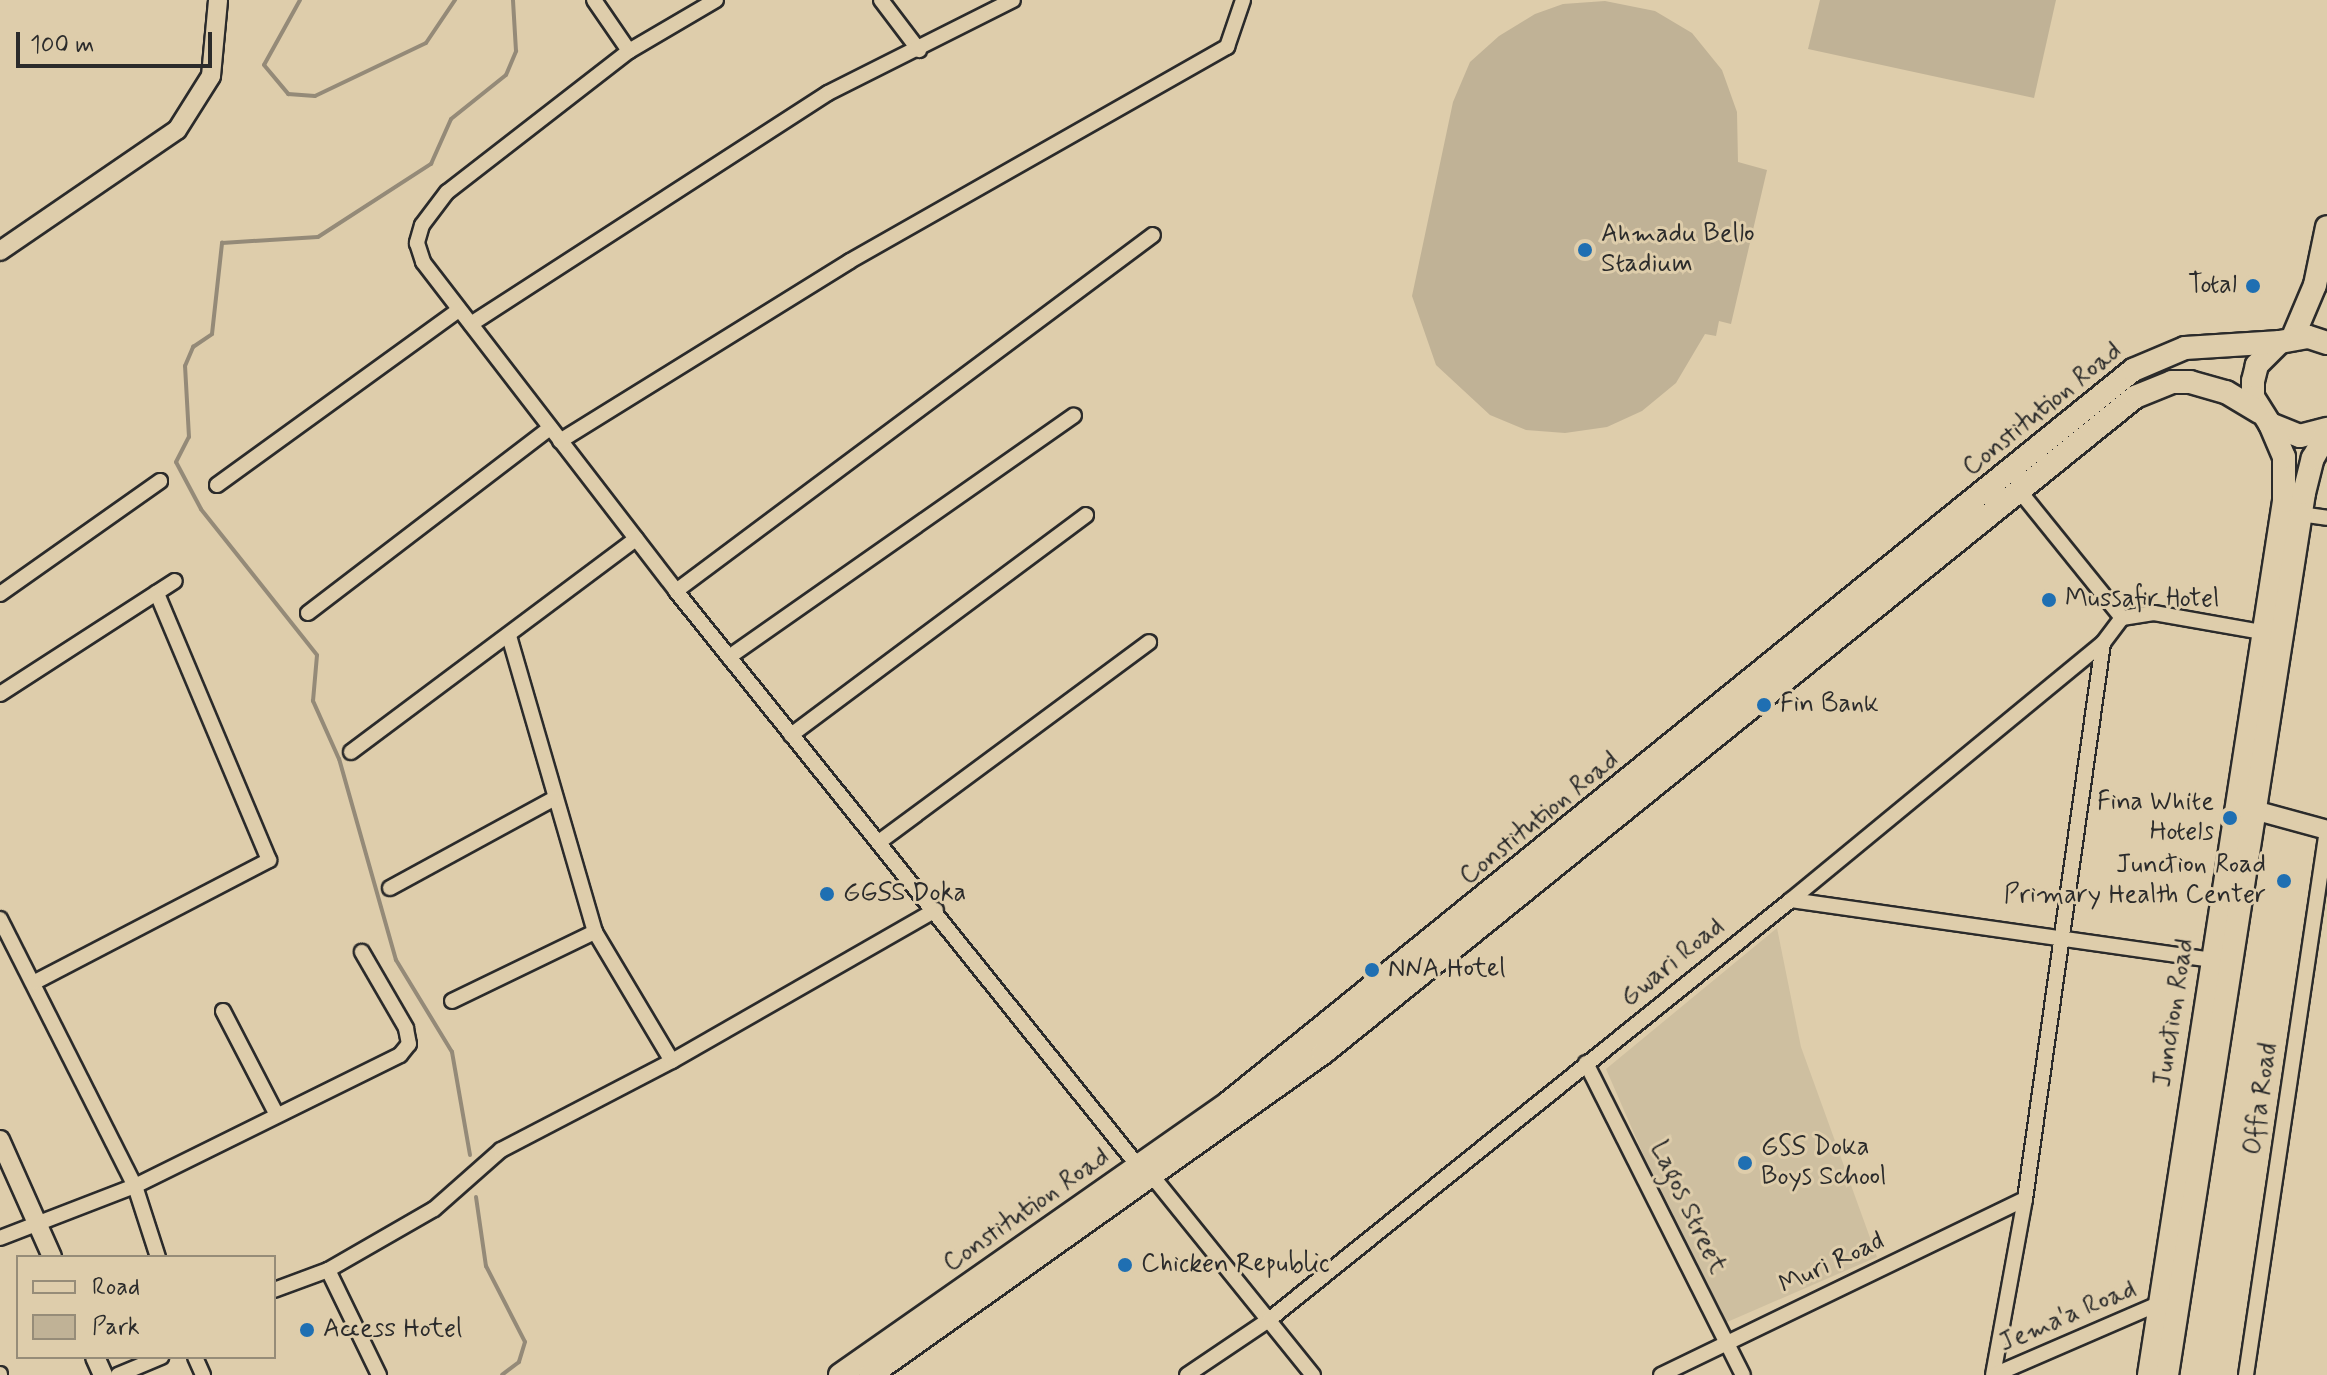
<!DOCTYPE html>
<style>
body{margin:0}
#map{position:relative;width:2327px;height:1375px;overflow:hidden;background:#decdab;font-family:Mynerve,sans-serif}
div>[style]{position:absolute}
.built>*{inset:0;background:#cebfa0}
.green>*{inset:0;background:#c0b296}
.stream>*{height:4px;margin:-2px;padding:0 2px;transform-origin:2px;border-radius:2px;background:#948a78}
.roads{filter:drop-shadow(2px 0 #2b2b2b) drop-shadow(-2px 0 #2b2b2b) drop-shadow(0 2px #2b2b2b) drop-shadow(0 -2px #2b2b2b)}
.minor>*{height:14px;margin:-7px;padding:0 7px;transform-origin:7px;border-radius:7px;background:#decdab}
.tertiary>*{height:18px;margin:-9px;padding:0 9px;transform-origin:9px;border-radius:9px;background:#decdab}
.primary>*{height:22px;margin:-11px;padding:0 11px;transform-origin:11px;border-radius:11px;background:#decdab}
.dots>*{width:22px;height:22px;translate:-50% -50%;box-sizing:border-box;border:4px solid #decdab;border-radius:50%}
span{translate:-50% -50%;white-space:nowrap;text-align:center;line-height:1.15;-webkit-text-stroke:6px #decdab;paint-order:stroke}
.poi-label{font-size:26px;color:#2b2b2b}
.left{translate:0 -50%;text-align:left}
.right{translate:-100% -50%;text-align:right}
.street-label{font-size:26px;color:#2b2b2b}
.legend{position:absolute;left:16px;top:1255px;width:260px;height:104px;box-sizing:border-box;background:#decdab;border:2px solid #968c78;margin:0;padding:10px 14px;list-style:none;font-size:24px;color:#2b2b2b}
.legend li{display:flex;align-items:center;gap:16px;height:40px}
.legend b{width:40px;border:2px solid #968c78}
.scale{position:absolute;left:16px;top:32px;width:196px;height:36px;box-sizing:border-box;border:4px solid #2b2b2b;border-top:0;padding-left:10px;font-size:24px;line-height:28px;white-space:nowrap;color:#2b2b2b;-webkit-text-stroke:6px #decdab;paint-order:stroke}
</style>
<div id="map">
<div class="built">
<div style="clip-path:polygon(1777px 928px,1801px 1047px,1877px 1257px,1718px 1326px,1606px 1069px)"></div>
</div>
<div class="green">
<div style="clip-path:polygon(1820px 0,2056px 0,2034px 98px,1808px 49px)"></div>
<div style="clip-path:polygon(1605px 1px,1655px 11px,1692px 33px,1722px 70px,1737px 112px,1738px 162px,1767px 170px,1731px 324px,1719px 321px,1716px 336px,1705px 334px,1676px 383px,1642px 411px,1607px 427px,1565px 433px,1526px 430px,1490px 415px,1436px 365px,1412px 296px,1453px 102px,1470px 62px,1499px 36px,1535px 14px,1563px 4px)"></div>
</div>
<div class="stream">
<div style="left:300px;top:0;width:74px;rotate:119deg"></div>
<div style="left:264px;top:65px;width:38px;rotate:50deg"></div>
<div style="left:288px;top:94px;width:27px;rotate:4deg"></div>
<div style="left:315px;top:96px;width:123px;rotate:-25.5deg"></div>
<div style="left:426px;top:43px;width:52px;rotate:-56deg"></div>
<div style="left:470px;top:1155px;width:105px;rotate:-99.9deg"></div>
<div style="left:452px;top:1052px;width:108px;rotate:-121.3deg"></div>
<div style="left:396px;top:960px;width:209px;rotate:-105.8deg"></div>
<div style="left:339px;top:759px;width:64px;rotate:-114.1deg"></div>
<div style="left:313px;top:701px;width:46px;rotate:-85deg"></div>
<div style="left:317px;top:655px;width:186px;rotate:-128.5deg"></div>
<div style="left:201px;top:509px;width:53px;rotate:-118deg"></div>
<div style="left:176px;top:462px;width:28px;rotate:-63deg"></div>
<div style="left:189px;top:437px;width:71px;rotate:-93.2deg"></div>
<div style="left:185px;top:366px;width:21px;rotate:-67deg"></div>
<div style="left:193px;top:347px;width:23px;rotate:-34deg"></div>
<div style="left:212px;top:334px;width:92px;rotate:-83.7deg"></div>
<div style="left:222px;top:243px;width:96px;rotate:-3.6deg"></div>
<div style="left:318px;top:237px;width:135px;rotate:-32.9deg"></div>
<div style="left:431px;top:164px;width:49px;rotate:-66deg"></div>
<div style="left:451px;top:119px;width:70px;rotate:-38.7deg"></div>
<div style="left:506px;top:75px;width:26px;rotate:-67deg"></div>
<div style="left:516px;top:51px;width:51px;rotate:-93.4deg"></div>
<div style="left:476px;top:1197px;width:70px;rotate:81.8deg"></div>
<div style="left:486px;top:1266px;width:85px;rotate:62.8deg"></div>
<div style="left:525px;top:1342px;width:21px;rotate:107deg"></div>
<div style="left:519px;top:1362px;width:21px;rotate:143deg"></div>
</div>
<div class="roads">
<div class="minor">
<div style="left:594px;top:0;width:62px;rotate:55.5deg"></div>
<div style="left:716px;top:0;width:101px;rotate:149.6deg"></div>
<div style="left:629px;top:51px;width:230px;rotate:142.2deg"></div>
<div style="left:447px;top:192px;width:41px;rotate:127.1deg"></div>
<div style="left:422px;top:225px;width:19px;rotate:106deg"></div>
<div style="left:417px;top:243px;width:20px;rotate:72deg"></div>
<div style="left:423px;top:262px;width:415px;rotate:52.4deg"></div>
<div style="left:676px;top:591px;width:739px;rotate:51.21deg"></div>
<div style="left:881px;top:0;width:63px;rotate:52.8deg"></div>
<div style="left:471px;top:324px;width:425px;rotate:-32.9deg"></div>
<div style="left:828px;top:93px;width:207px;rotate:-26.7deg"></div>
<div style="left:560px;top:441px;width:341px;rotate:-31.8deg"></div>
<div style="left:850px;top:261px;width:434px;rotate:-29.6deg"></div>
<div style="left:1227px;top:47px;width:50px;rotate:-71.2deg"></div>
<div style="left:217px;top:485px;width:299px;rotate:-35.9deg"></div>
<div style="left:2018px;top:489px;width:166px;rotate:51.1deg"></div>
<div style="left:2300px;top:514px;width:27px;rotate:8deg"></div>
<div style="left:676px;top:591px;width:595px;rotate:-36.74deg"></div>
<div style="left:0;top:594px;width:196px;rotate:-35.2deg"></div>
<div style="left:308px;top:613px;width:305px;rotate:-37.4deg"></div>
<div style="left:509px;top:636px;width:308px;rotate:73.8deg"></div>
<div style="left:595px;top:932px;width:150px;rotate:59.2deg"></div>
<div style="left:729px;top:657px;width:421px;rotate:-35deg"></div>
<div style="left:0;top:694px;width:208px;rotate:-32.9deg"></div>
<div style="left:791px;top:735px;width:368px;rotate:-36.7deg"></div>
<div style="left:351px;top:752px;width:356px;rotate:-36.8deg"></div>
<div style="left:879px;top:842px;width:336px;rotate:-36.5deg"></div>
<div style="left:390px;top:888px;width:186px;rotate:-28.6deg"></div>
<div style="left:1791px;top:900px;width:424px;rotate:8.1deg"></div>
<div style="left:0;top:919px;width:299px;rotate:63.2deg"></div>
<div style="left:135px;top:1186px;width:75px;rotate:72.1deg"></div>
<div style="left:35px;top:982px;width:264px;rotate:-27.5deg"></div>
<div style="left:269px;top:860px;width:290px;rotate:-112.8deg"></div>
<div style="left:452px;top:1001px;width:159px;rotate:-25.8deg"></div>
<div style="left:223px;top:1011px;width:117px;rotate:62.6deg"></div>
<div style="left:1586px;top:1063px;width:349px;rotate:63.3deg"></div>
<div style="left:1153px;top:1177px;width:255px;rotate:51.1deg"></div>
<div style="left:0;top:1238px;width:145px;rotate:-21.1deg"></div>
<div style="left:135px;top:1186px;width:296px;rotate:-26.3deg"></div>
<div style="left:400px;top:1055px;width:14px;rotate:-51deg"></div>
<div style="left:409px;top:1044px;width:16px;rotate:-101deg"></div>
<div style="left:406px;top:1028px;width:88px;rotate:-120.1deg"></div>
<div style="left:328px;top:1270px;width:117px;rotate:64.1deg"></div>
<div style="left:274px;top:1290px;width:58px;rotate:-20.3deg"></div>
<div style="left:328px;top:1270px;width:122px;rotate:-29.9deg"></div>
<div style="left:434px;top:1209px;width:89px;rotate:-41.4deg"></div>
<div style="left:501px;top:1150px;width:193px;rotate:-27.5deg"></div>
<div style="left:672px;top:1061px;width:304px;rotate:-29.8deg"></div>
<div style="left:195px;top:1357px;width:20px;rotate:66deg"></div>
<div style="left:0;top:1374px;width:1px;rotate:90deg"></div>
<div style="left:118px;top:1375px;width:47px;rotate:-22.7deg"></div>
<div style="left:1187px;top:1375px;width:100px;rotate:-34deg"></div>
<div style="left:1270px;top:1319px;width:669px;rotate:-38.81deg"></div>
<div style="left:1791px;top:900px;width:404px;rotate:-39.5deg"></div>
<div style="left:2103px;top:643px;width:31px;rotate:-53deg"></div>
<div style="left:2122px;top:618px;width:32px;rotate:-9deg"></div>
<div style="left:2154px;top:613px;width:110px;rotate:10deg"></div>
<div style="left:1661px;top:1375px;width:404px;rotate:-25.8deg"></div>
<div style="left:1993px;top:1375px;width:179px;rotate:-79.7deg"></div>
<div style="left:2025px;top:1199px;width:561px;rotate:-82.01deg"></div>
<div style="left:1994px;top:1375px;width:181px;rotate:-23.4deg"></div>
<div style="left:2246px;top:1375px;width:551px;rotate:-81.55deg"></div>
</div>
<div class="tertiary">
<div style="left:0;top:251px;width:214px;rotate:-34.4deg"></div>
<div style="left:177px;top:130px;width:64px;rotate:-57.8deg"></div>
<div style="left:211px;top:76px;width:76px;rotate:-84.7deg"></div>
<div style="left:2254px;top:810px;width:76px;rotate:15.3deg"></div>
<div style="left:0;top:1140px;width:128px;rotate:66deg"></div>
<div style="left:95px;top:1357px;width:20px;rotate:66deg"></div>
</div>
<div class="primary">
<div style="left:2293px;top:337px;width:56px;rotate:-67.1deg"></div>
<div style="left:2315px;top:285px;width:59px;rotate:-78.3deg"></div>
<div style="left:2327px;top:343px;width:20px;rotate:-162deg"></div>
<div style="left:2308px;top:337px;width:28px;rotate:170deg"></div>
<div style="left:2280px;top:342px;width:33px;rotate:135deg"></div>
<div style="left:2257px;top:365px;width:16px;rotate:104deg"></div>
<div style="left:2253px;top:381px;width:16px;rotate:90deg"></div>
<div style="left:2253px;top:397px;width:32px;rotate:58deg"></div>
<div style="left:2270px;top:424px;width:32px;rotate:22deg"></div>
<div style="left:2300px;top:436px;width:28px;rotate:-15deg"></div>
<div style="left:840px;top:1375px;width:472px;rotate:-35deg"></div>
<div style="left:1227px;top:1104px;width:1166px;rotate:-39.01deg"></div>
<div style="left:2133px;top:370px;width:56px;rotate:-22.9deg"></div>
<div style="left:2185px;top:348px;width:95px;rotate:-3.6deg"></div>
<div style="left:870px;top:1375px;width:556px;rotate:-35.41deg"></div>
<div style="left:1323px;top:1053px;width:1044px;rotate:-38.93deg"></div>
<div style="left:2135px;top:397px;width:40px;rotate:-22deg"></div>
<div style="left:2172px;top:382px;width:18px"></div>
<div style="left:2190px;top:382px;width:37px;rotate:16deg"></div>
<div style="left:2226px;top:392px;width:39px;rotate:31deg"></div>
<div style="left:2149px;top:1375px;width:884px;rotate:-81.22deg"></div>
<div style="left:2284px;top:501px;width:44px;rotate:-90deg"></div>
<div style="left:2284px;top:457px;width:36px;rotate:-113deg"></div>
<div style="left:2167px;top:1375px;width:893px;rotate:-81.17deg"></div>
<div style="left:2304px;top:493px;width:36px;rotate:-76deg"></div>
<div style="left:2313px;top:458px;width:28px;rotate:-60deg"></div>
</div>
</div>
<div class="dots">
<div style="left:1585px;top:250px;background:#1f6fb2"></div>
<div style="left:2253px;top:286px;background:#1f6fb2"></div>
<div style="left:2049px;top:600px;background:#1f6fb2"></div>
<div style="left:1764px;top:705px;background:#1f6fb2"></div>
<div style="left:2230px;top:818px;background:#1f6fb2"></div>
<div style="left:2284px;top:881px;background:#1f6fb2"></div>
<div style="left:827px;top:894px;background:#1f6fb2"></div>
<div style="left:1372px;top:970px;background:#1f6fb2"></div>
<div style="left:1745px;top:1163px;background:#1f6fb2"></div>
<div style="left:1125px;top:1265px;background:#1f6fb2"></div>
<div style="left:307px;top:1330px;background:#1f6fb2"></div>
</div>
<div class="poi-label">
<span class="left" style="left:1601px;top:250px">Ahmadu Bello<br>Stadium</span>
<span class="right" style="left:2237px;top:286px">Total</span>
<span class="left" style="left:2065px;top:600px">Mussafir Hotel</span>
<span class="left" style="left:1780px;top:705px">Fin Bank</span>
<span class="right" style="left:2214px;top:818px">Fina White<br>Hotels</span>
<span class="right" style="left:2266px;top:881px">Junction Road<br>Primary Health Center</span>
<span class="left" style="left:843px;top:894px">GGSS Doka</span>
<span class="left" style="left:1388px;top:970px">NNA Hotel</span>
<span class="left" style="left:1761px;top:1163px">GSS Doka<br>Boys School</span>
<span class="left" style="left:1141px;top:1265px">Chicken Republic</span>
<span class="left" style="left:323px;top:1330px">Access Hotel</span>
</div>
<div class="street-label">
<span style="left:2043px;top:410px;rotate:-39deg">Constitution Road</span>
<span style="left:1540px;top:819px;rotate:-39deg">Constitution Road</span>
<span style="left:1673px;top:963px;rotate:-39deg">Gwari Road</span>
<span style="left:2175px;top:1013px;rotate:-81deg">Junction Road</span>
<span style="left:2262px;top:1099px;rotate:-82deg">Offa Road</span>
<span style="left:1687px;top:1208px;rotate:64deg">Lagos Street</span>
<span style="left:1027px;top:1211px;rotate:-35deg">Constitution Road</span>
<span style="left:1832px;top:1264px;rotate:-25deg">Muri Road</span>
<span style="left:2068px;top:1317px;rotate:-23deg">Jema'a Road</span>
</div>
<ul class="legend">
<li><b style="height:10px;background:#decdab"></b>Road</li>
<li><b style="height:22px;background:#c0b296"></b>Park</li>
</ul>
<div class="scale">100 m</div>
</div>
